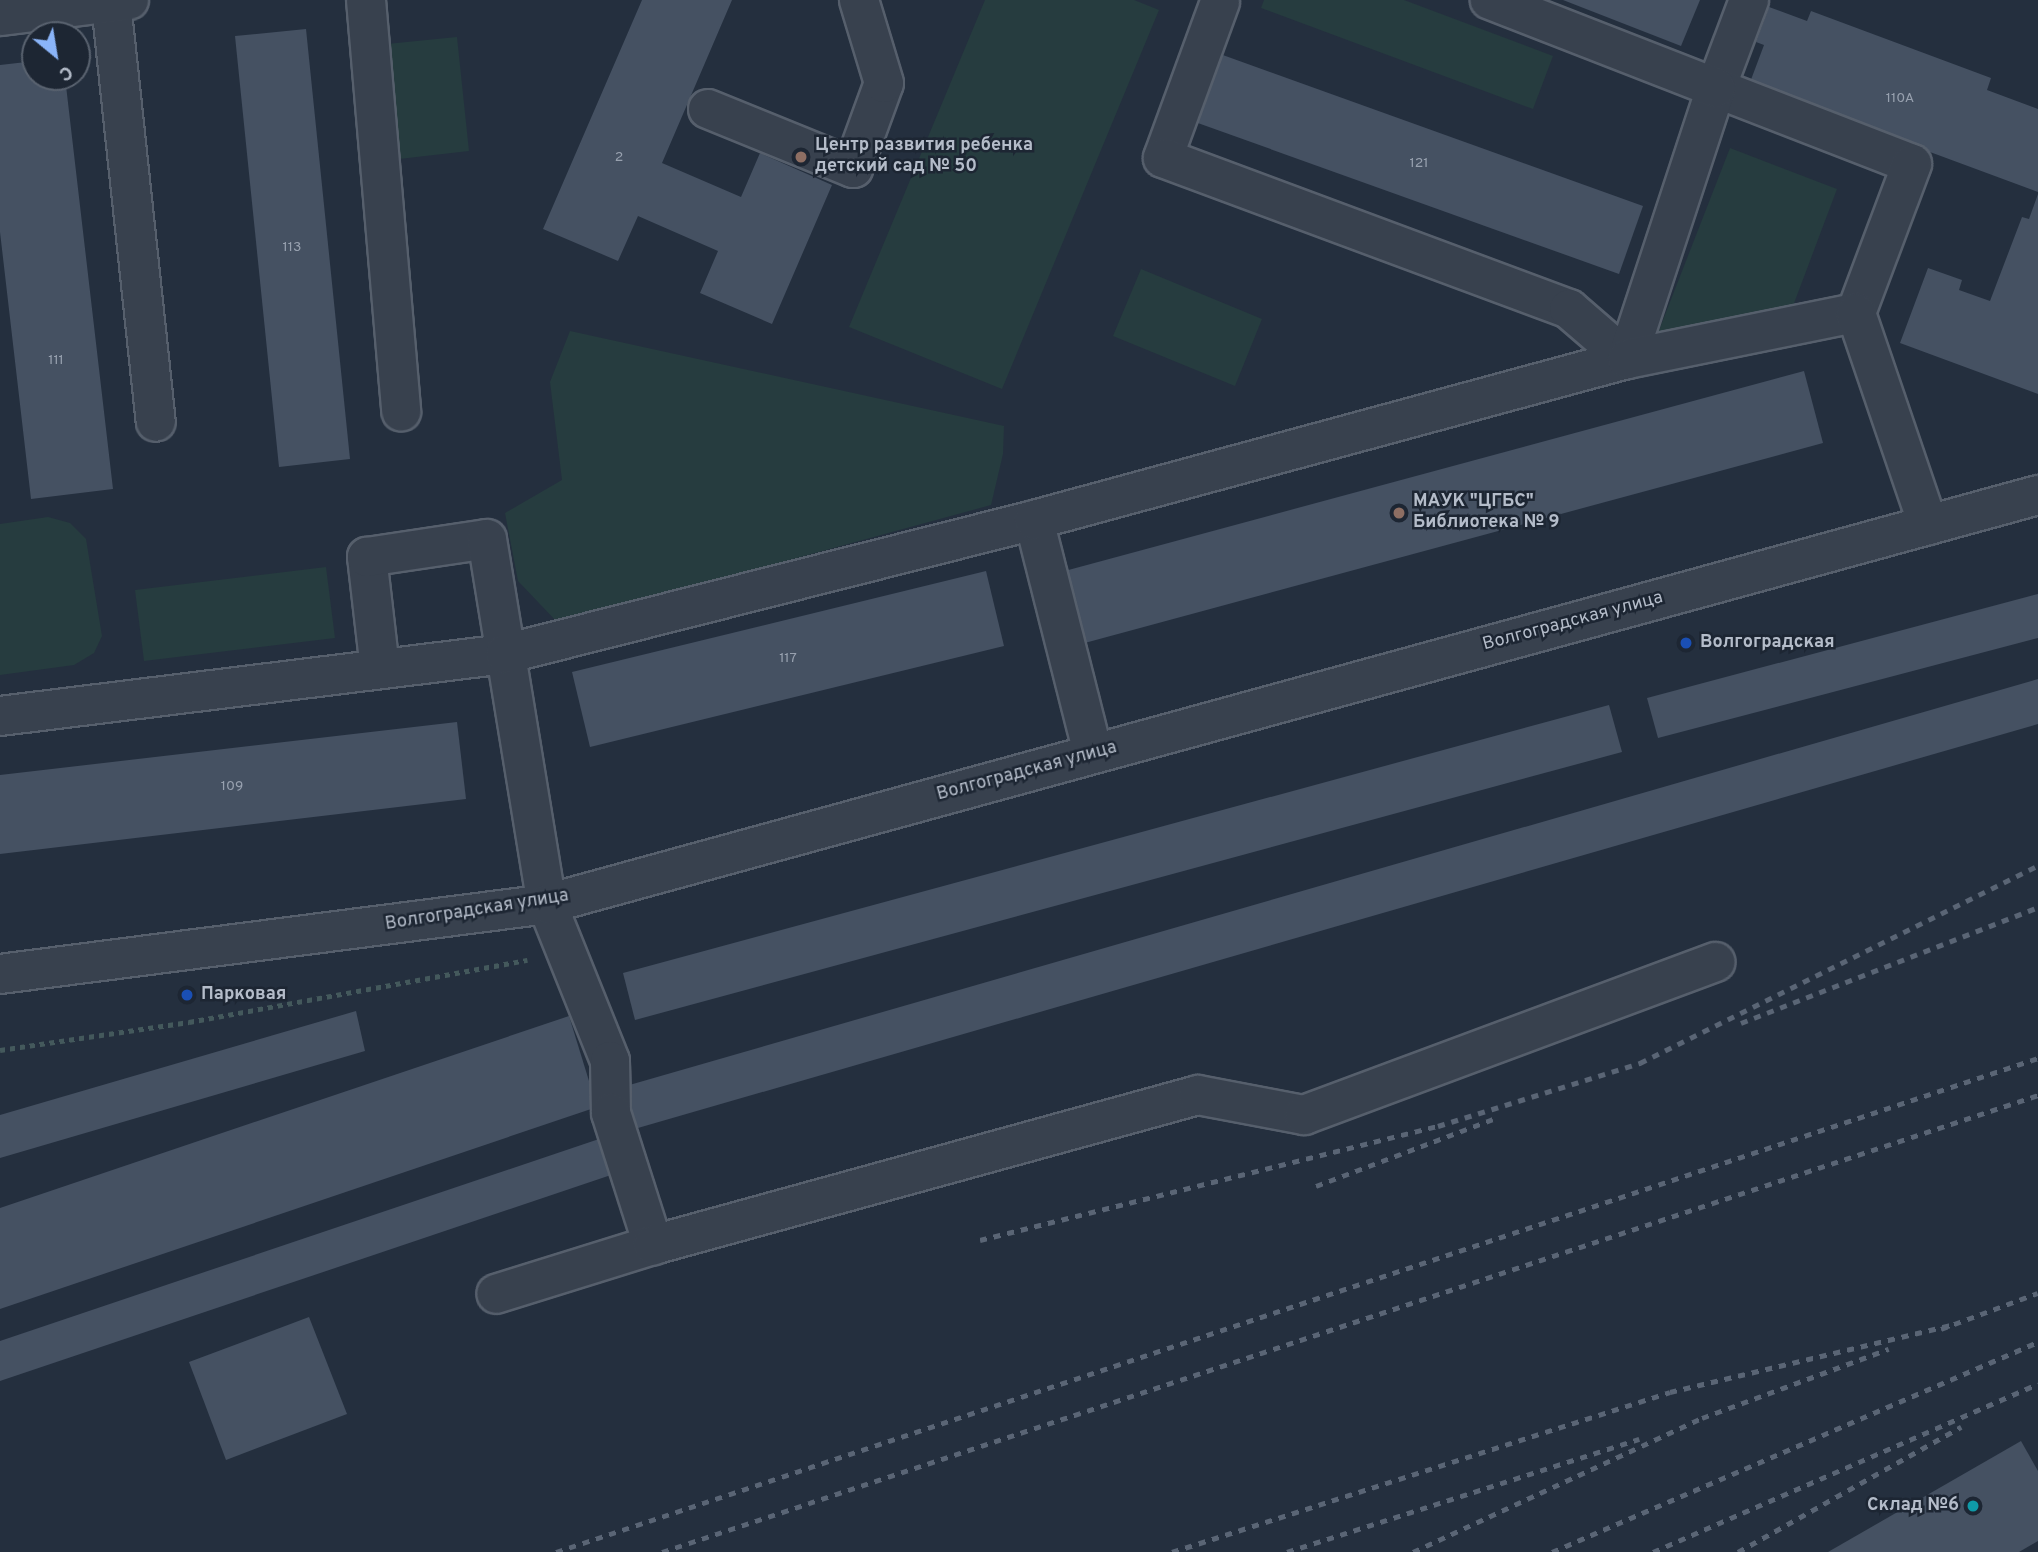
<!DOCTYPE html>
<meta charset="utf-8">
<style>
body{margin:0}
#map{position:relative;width:2038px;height:1552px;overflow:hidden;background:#242f3e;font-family:Overpass,sans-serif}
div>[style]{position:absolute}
.green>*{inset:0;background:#263c3f}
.building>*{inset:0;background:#455162}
.path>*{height:4.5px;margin-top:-2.25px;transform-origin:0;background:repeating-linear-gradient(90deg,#44595c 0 5px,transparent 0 10px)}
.roads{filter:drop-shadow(2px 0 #565f6c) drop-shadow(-2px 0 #565f6c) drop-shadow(0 2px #565f6c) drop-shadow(0 -2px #565f6c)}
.minor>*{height:38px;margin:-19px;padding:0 19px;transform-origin:19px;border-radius:19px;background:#38414e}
.rail>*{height:5px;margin-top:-2.5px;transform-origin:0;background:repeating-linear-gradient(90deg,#5a6575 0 7px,transparent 0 14px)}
.dots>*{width:19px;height:19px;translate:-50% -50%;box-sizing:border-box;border:4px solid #1d2633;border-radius:50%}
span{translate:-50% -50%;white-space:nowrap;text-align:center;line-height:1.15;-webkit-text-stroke:5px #1d2633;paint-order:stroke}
.number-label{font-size:14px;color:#98a1af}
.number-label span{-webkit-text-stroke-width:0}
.poi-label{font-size:18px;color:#b4bcc9;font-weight:700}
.left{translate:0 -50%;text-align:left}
.right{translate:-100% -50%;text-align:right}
.street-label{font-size:18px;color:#b4bcc9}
.north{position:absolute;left:21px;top:21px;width:70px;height:70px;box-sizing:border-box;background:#1d2633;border:2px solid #59626f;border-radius:50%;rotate:150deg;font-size:19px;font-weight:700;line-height:28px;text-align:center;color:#b4bcc9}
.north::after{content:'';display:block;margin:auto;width:24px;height:32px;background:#8ab4f8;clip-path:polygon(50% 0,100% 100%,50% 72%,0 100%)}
</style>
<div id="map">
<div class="green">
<div style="clip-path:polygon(985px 0,1134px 0,1159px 10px,1002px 389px,849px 327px)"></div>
<div style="clip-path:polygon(1264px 0,1404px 0,1553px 56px,1533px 109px,1261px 8px)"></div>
<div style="clip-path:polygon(457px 37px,469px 151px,399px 159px,387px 44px)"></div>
<div style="clip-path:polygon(1730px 148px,1837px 189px,1790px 314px,1656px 338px)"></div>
<div style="clip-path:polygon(1141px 269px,1262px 319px,1235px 386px,1113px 336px)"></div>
<div style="clip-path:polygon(570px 331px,1004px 426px,1003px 454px,991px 505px,558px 623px,518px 581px,505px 513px,562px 480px,550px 382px)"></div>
<div style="clip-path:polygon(48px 517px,70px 523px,86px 539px,102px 636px,94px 653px,74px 665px,0 675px,0 524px)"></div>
<div style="clip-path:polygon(326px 567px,335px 638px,144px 661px,135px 590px)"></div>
</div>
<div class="building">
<div style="clip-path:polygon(642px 0,732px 0,662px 163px,741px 197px,760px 153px,832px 185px,772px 324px,700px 293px,718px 251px,638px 216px,618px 261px,543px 229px)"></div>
<div style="clip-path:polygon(1563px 0,1700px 0,1681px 46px)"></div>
<div style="clip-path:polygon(1769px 7px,1807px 21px,1811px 11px,1991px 78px,1987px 90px,2038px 109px,2038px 192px,1749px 85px,1764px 45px,1756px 42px)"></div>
<div style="clip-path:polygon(306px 29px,350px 459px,279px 467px,235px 36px)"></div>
<div style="clip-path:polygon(1220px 54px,1643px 206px,1619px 274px,1195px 122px)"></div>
<div style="clip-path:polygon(35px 61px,35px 77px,65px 77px,113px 489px,31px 499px,0 232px,0 65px)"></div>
<div style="clip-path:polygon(2038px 194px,2038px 394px,1900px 343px,1928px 268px,1962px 280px,1959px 290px,1990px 301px,2022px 217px,2029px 219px)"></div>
<div style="clip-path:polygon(1804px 371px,1823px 443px,1081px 644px,1061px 572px)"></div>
<div style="clip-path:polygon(986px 571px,1004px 646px,590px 747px,572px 672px)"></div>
<div style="clip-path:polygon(2038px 594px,2038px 638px,1658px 738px,1647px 698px)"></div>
<div style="clip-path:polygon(2038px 679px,2038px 724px,631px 1130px,619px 1088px)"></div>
<div style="clip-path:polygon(1609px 705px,1622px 752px,635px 1020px,623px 973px)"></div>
<div style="clip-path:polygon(457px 722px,466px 799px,0 854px,0 775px)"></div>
<div style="clip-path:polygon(356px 1011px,365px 1051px,0 1158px,0 1115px)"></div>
<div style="clip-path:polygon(569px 1016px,597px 1107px,0 1309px,0 1208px)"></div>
<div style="clip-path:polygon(599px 1139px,611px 1175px,0 1381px,0 1341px)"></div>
<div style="clip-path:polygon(309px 1317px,347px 1414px,226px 1460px,189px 1362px)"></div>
<div style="clip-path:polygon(2021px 1441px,2038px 1471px,2038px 1541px,2019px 1552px,1828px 1552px)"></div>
</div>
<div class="path">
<div style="left:0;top:1050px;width:191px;rotate:-8.4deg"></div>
<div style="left:189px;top:1022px;width:344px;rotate:-10.4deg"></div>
</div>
<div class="roads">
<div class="minor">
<div style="left:366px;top:0;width:413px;rotate:85.1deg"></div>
<div style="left:1749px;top:0;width:94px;rotate:110.6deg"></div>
<div style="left:1716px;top:88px;width:210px;rotate:21.2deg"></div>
<div style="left:1912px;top:164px;width:159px;rotate:110.6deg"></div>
<div style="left:1220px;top:2px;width:166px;rotate:110.1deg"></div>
<div style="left:1163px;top:158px;width:433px;rotate:20.4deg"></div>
<div style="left:1569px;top:309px;width:77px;rotate:40.8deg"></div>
<div style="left:1627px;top:359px;width:285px;rotate:-71.8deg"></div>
<div style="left:1716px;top:88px;width:243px;rotate:-158.7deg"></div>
<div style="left:111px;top:3px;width:421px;rotate:83.9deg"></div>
<div style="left:0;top:16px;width:130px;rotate:-7.1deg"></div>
<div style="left:708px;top:109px;width:157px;rotate:22.1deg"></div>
<div style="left:853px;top:168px;width:90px;rotate:-70deg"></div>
<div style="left:884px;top:83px;width:87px;rotate:-106.8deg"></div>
<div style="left:1034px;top:520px;width:241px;rotate:75.8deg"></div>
<div style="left:380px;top:669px;width:113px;rotate:-96.6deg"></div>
<div style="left:367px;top:557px;width:121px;rotate:-8.5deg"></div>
<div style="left:487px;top:539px;width:370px;rotate:80.7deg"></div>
<div style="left:547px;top:904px;width:169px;rotate:68.1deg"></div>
<div style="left:610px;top:1061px;width:52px;rotate:88.9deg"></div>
<div style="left:611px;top:1113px;width:139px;rotate:72.3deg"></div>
<div style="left:653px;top:1245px;width:164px;rotate:162.7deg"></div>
<div style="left:0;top:716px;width:509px;rotate:-7deg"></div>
<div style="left:505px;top:654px;width:546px;rotate:-14.21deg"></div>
<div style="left:1034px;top:520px;width:614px;rotate:-15.19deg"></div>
<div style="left:1627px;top:359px;width:234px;rotate:-11.4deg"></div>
<div style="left:1856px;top:313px;width:224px;rotate:71.2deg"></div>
<div style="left:0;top:974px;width:551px;rotate:-7.29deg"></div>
<div style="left:547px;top:904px;width:1546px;rotate:-15.34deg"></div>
<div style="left:653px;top:1245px;width:565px;rotate:-15.39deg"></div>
<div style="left:1198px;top:1095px;width:108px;rotate:10.7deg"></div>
<div style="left:1304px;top:1115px;width:439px;rotate:-20.4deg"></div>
</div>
</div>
<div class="rail">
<div style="left:1741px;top:1023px;width:319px;rotate:-21.3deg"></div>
<div style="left:1316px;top:1186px;width:189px;rotate:-20.7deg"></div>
<div style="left:980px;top:1240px;width:472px;rotate:-14deg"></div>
<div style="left:1438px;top:1126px;width:212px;rotate:-17.3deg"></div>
<div style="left:1640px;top:1063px;width:445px;rotate:-26.4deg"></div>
<div style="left:1941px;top:1329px;width:103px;rotate:-20.4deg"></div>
<div style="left:556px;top:1552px;width:1562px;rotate:-18.43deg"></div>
<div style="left:662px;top:1552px;width:1450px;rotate:-18.37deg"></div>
<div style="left:1172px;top:1552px;width:523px;rotate:-17.81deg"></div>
<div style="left:1670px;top:1392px;width:289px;rotate:-13.4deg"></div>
<div style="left:1287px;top:1552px;width:370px;rotate:-17.8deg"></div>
<div style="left:1413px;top:1552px;width:319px;rotate:-24.9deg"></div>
<div style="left:1702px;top:1418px;width:199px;rotate:-20.3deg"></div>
<div style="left:1552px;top:1552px;width:529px;rotate:-23.37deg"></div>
<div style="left:1653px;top:1552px;width:420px;rotate:-23.6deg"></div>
<div style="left:1738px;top:1552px;width:256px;rotate:-29.3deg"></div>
</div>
<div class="dots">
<div style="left:801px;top:157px;background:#8d6e63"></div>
<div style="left:1399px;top:513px;background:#8d6e63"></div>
<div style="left:1686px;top:643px;background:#1a4fb4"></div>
<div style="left:187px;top:995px;background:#1a4fb4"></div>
<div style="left:1973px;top:1506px;background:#0f9aa8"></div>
</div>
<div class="number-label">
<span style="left:1900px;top:99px">110А</span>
<span style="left:619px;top:158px">2</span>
<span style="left:1419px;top:164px">121</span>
<span style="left:292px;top:248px">113</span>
<span style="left:56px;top:361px">111</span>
<span style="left:788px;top:659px">117</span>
<span style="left:232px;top:787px">109</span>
</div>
<div class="poi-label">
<span class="left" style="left:815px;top:157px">Центр развития ребенка<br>детский сад № 50</span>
<span class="left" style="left:1413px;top:513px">МАУК "ЦГБС"<br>Библиотека № 9</span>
<span class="left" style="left:1700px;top:643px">Волгоградская</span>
<span class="left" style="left:201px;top:995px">Парковая</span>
<span class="right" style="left:1959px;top:1506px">Склад №6</span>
</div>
<div class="street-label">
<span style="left:1573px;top:622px;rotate:-15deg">Волгоградская улица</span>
<span style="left:1027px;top:772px;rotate:-15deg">Волгоградская улица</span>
<span style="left:477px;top:911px;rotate:-9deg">Волгоградская улица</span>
</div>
<div class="north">С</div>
</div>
